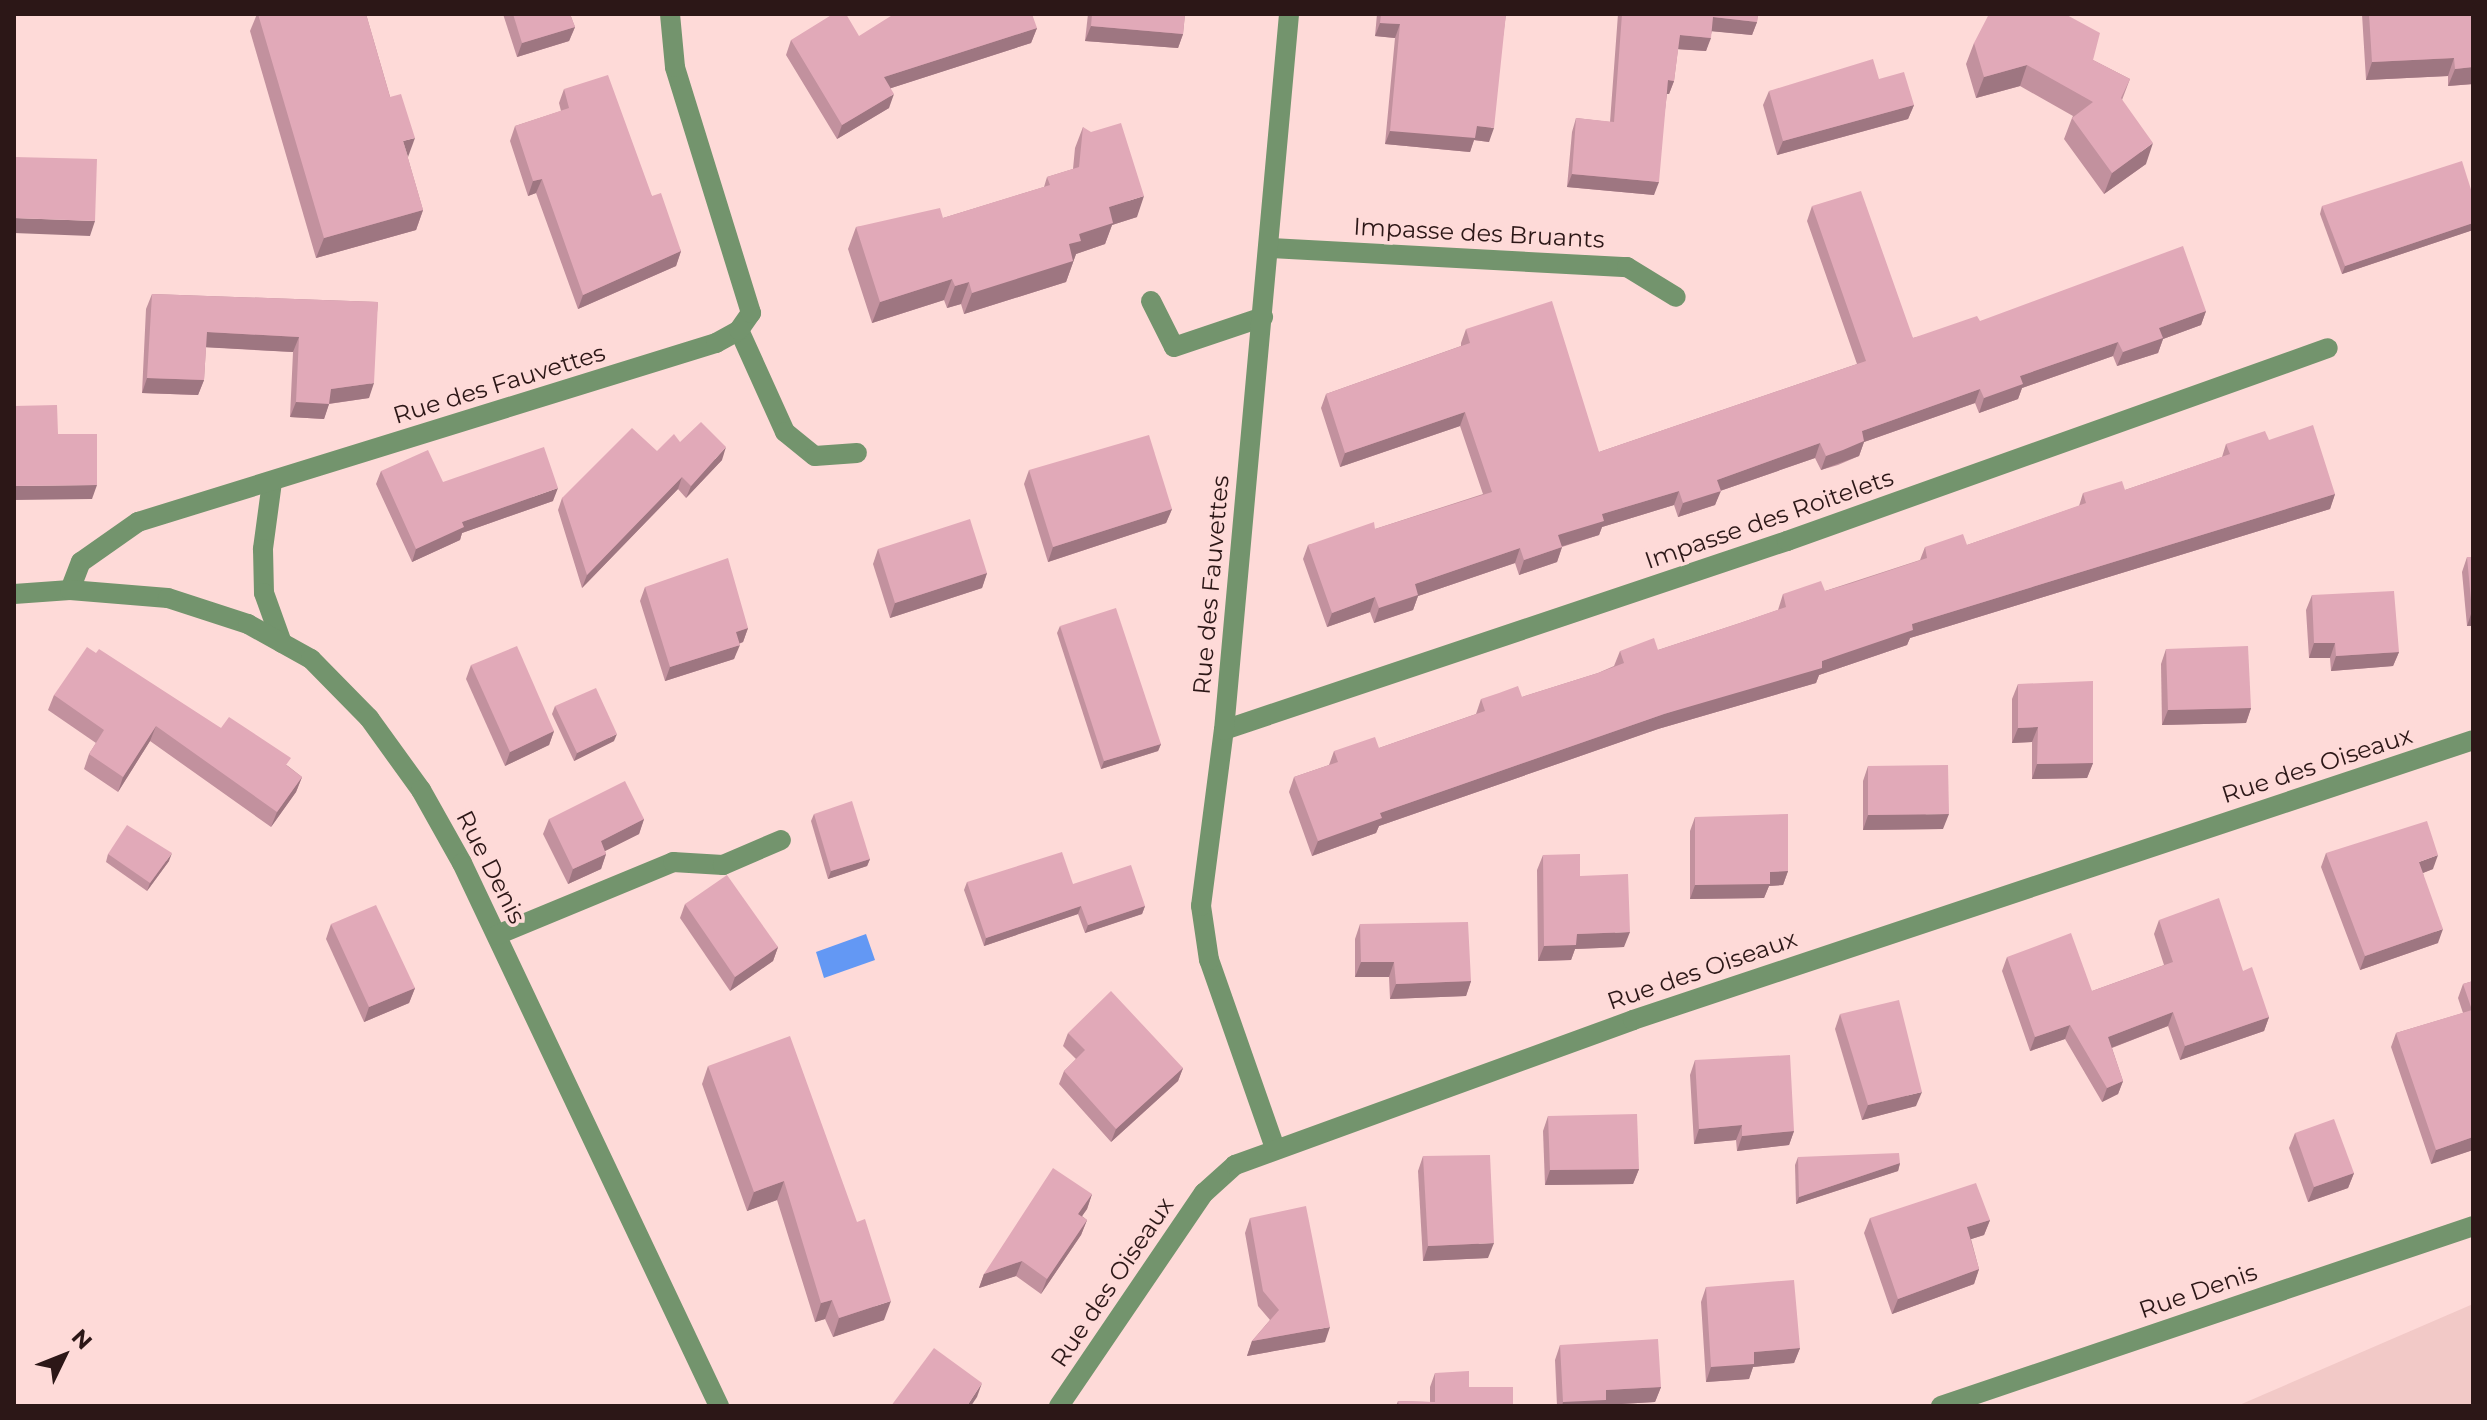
<!DOCTYPE html>
<style>
body{margin:0}
#map{position:relative;width:2487px;height:1420px;overflow:hidden;background:#fedad8;font-family:Montserrat,sans-serif}
div>[style]{position:absolute}
.built>*{inset:0;background:#f2c9c7}
.water>*{inset:0;background:#6398f4}
.minor>*{height:20px;margin:-10px;padding:0 10px;transform-origin:10px;border-radius:10px;background:#73946d}
.wall>*{inset:0;background:#c2919e}
.shaded-wall>*{inset:0;background:#9e7681}
.building>*{inset:0;background:#e1a9b8}
span{translate:-50% -50%;white-space:nowrap;text-align:center;line-height:1.15;-webkit-text-stroke:7px #fedad8;paint-order:stroke}
.street-label{font-size:24px;color:#2c1717}
.frame{position:absolute;inset:0;border:16px solid #2c1717;pointer-events:none}
.north{position:absolute;left:24px;top:1316px;width:80px;height:80px;-webkit-text-stroke:6px #fedad8;paint-order:stroke;rotate:47deg;font-size:22px;font-weight:700;line-height:32px;text-align:center;color:#2c1717}
.north::after{content:'';display:block;margin:auto;width:28px;height:36px;background:#2c1717;clip-path:polygon(50% 0,100% 100%,50% 72%,0 100%)}
</style>
<div id="map">
<div class="built">
<div style="clip-path:polygon(2473px 1304px,2473px 1406px,2237px 1406px)"></div>
</div>
<div class="water">
<div style="clip-path:polygon(866px 934px,875px 960px,824px 978px,816px 952px)"></div>
</div>
<div class="minor">
<div style="left:1271px;top:248px;width:357px;rotate:3.1deg"></div>
<div style="left:1627px;top:267px;width:57px;rotate:31.5deg"></div>
<div style="left:1151px;top:301px;width:51px;rotate:63.4deg"></div>
<div style="left:1174px;top:347px;width:94px;rotate:-18.6deg"></div>
<div style="left:739px;top:330px;width:112px;rotate:65.7deg"></div>
<div style="left:785px;top:432px;width:38px;rotate:39deg"></div>
<div style="left:815px;top:456px;width:42px;rotate:-4.1deg"></div>
<div style="left:272px;top:482px;width:68px;rotate:97.7deg"></div>
<div style="left:263px;top:549px;width:44px;rotate:88.7deg"></div>
<div style="left:264px;top:593px;width:53px;rotate:70.2deg"></div>
<div style="left:70px;top:590px;width:30px;rotate:-69deg"></div>
<div style="left:81px;top:562px;width:70px;rotate:-35.1deg"></div>
<div style="left:138px;top:522px;width:605px;rotate:-17.21deg"></div>
<div style="left:716px;top:343px;width:26px;rotate:-29deg"></div>
<div style="left:739px;top:330px;width:21px;rotate:-55deg"></div>
<div style="left:751px;top:313px;width:257px;rotate:-107.2deg"></div>
<div style="left:675px;top:67px;width:53px;rotate:-95.4deg"></div>
<div style="left:14px;top:594px;width:56px;rotate:-4.1deg"></div>
<div style="left:70px;top:590px;width:98px;rotate:4.7deg"></div>
<div style="left:168px;top:598px;width:84px;rotate:18deg"></div>
<div style="left:248px;top:624px;width:72px;rotate:29.1deg"></div>
<div style="left:311px;top:659px;width:83px;rotate:45.5deg"></div>
<div style="left:369px;top:718px;width:89px;rotate:54.2deg"></div>
<div style="left:421px;top:790px;width:84px;rotate:60.7deg"></div>
<div style="left:462px;top:863px;width:601px;rotate:64.67deg"></div>
<div style="left:1224px;top:730px;width:594px;rotate:-18.56deg"></div>
<div style="left:1787px;top:541px;width:574px;rotate:-19.63deg"></div>
<div style="left:497px;top:935px;width:191px;rotate:-22.5deg"></div>
<div style="left:673px;top:862px;width:50px;rotate:3.4deg"></div>
<div style="left:723px;top:865px;width:63px;rotate:-23.3deg"></div>
<div style="left:1275px;top:1148px;width:199px;rotate:-109.3deg"></div>
<div style="left:1209px;top:960px;width:55px;rotate:-98.4deg"></div>
<div style="left:1201px;top:906px;width:177px;rotate:-82.6deg"></div>
<div style="left:1224px;top:730px;width:719px;rotate:-84.81deg"></div>
<div style="left:1059px;top:1406px;width:258px;rotate:-55.8deg"></div>
<div style="left:1204px;top:1193px;width:42px;rotate:-42.1deg"></div>
<div style="left:1235px;top:1165px;width:424px;rotate:-20deg"></div>
<div style="left:1633px;top:1020px;width:885px;rotate:-18.43deg"></div>
<div style="left:1941px;top:1406px;width:562px;rotate:-18.69deg"></div>
</div>
<div class="wall">
<div style="clip-path:polygon(257px 14px,366px 14px,423px 210px,416px 230px,316px 258px,250px 31px)"></div>
<div style="clip-path:polygon(503px 14px,570px 14px,575px 27px,569px 41px,517px 57px)"></div>
<div style="clip-path:polygon(1088px 14px,1185px 14px,1183px 34px,1178px 48px,1085px 41px)"></div>
<div style="clip-path:polygon(1377px 14px,1506px 14px,1489px 142px,1474px 140px,1470px 152px,1385px 144px,1395px 38px,1375px 36px)"></div>
<div style="clip-path:polygon(1618px 14px,1758px 14px,1757px 22px,1752px 35px,1712px 31px,1706px 51px,1678px 49px,1674px 81px,1669px 94px,1667px 94px,1654px 195px,1567px 187px,1572px 132px,1576px 118px,1610px 122px)"></div>
<div style="clip-path:polygon(2362px 14px,2473px 14px,2473px 84px,2448px 86px,2448px 76px,2366px 80px)"></div>
<div style="clip-path:polygon(1037px 28px,1031px 43px,891px 88px,889px 108px,837px 139px,786px 55px,791px 40px,859px 36px)"></div>
<div style="clip-path:polygon(1974px 43px,2093px 60px,2130px 79px,2122px 100px,2146px 164px,2104px 194px,2064px 139px,2072px 118px,2073px 116px,2020px 86px,1976px 98px,1966px 64px)"></div>
<div style="clip-path:polygon(1879px 79px,1914px 105px,1908px 119px,1777px 155px,1763px 105px,1769px 91px)"></div>
<div style="clip-path:polygon(564px 89px,652px 196px,681px 251px,676px 266px,578px 309px,536px 193px,528px 196px,510px 141px,515px 126px,561px 111px,559px 103px)"></div>
<div style="clip-path:polygon(1083px 127px,1137px 217px,1112px 225px,1105px 244px,1076px 254px,1066px 282px,964px 314px,961px 304px,947px 308px,944px 300px,872px 323px,848px 249px,856px 227px,943px 218px,1044px 187px,1047px 177px,1073px 169px,1075px 148px)"></div>
<div style="clip-path:polygon(2473px 196px,2473px 230px,2342px 274px,2320px 214px,2322px 206px)"></div>
<div style="clip-path:polygon(1812px 206px,1913px 338px,1980px 321px,2206px 311px,2201px 325px,2163px 339px,2158px 353px,2117px 366px,2113px 356px,2022px 388px,2018px 399px,1979px 413px,1975px 403px,1864px 442px,1859px 456px,1838px 465px,1821px 470px,1815px 458px,1720px 491px,1715px 505px,1678px 517px,1674px 505px,1602px 527px,1599px 535px,1562px 547px,1557px 562px,1519px 575px,1515px 563px,1418px 596px,1413px 610px,1374px 623px,1370px 612px,1327px 627px,1303px 559px,1308px 545px,1375px 529px,1483px 494px,1460px 426px,1340px 467px,1321px 408px,1326px 394px,1461px 346px,1461px 343px,1466px 329px,1599px 452px,1857px 364px,1807px 221px)"></div>
<div style="clip-path:polygon(152px 294px,378px 302px,369px 398px,329px 404px,324px 419px,290px 417px,293px 352px,206px 347px,204px 380px,198px 395px,142px 393px,146px 309px)"></div>
<div style="clip-path:polygon(2269px 440px,2335px 494px,2330px 509px,1910px 638px,1907px 645px,1819px 675px,1816px 683px,1658px 729px,1379px 826px,1376px 833px,1312px 856px,1289px 792px,1294px 777px,1329px 765px,1334px 751px,1379px 748px,1476px 714px,1481px 699px,1522px 697px,1598px 673px,1614px 666px,1620px 651px,1658px 650px,1740px 623px,1778px 610px,1783px 594px,1825px 591px,1920px 560px,1925px 547px,1967px 545px,2079px 506px,2083px 493px,2125px 490px,2222px 457px,2226px 444px)"></div>
<div style="clip-path:polygon(657px 451px,722px 460px,686px 498px,678px 489px,582px 588px,558px 510px,562px 498px)"></div>
<div style="clip-path:polygon(1029px 470px,1172px 509px,1166px 523px,1048px 562px,1024px 484px)"></div>
<div style="clip-path:polygon(381px 471px,443px 482px,553px 501px,462px 533px,460px 540px,412px 562px,376px 484px)"></div>
<div style="clip-path:polygon(878px 549px,987px 573px,982px 588px,890px 618px,873px 564px)"></div>
<div style="clip-path:polygon(2467px 557px,2473px 557px,2473px 626px,2467px 626px,2462px 572px)"></div>
<div style="clip-path:polygon(645px 587px,748px 628px,743px 642px,739px 644px,734px 659px,665px 681px,640px 601px)"></div>
<div style="clip-path:polygon(2312px 595px,2399px 652px,2393px 666px,2331px 671px,2330px 658px,2309px 658px,2306px 610px)"></div>
<div style="clip-path:polygon(1060px 626px,1161px 744px,1158px 751px,1101px 769px,1057px 633px)"></div>
<div style="clip-path:polygon(2166px 649px,2251px 708px,2246px 723px,2162px 725px,2161px 664px)"></div>
<div style="clip-path:polygon(471px 665px,554px 731px,549px 745px,505px 766px,466px 679px)"></div>
<div style="clip-path:polygon(2018px 684px,2093px 763px,2087px 778px,2032px 779px,2032px 742px,2012px 743px,2012px 699px)"></div>
<div style="clip-path:polygon(54px 695px,221px 728px,288px 766px,302px 777px,296px 792px,271px 827px,150px 741px,118px 792px,84px 769px,89px 754px,96px 743px,48px 710px)"></div>
<div style="clip-path:polygon(555px 706px,614px 741px,574px 761px,552px 714px)"></div>
<div style="clip-path:polygon(1868px 766px,1943px 829px,1863px 830px,1863px 781px)"></div>
<div style="clip-path:polygon(814px 814px,870px 859px,867px 866px,828px 879px,811px 821px)"></div>
<div style="clip-path:polygon(1695px 817px,1788px 871px,1783px 885px,1769px 886px,1764px 898px,1690px 899px,1690px 831px)"></div>
<div style="clip-path:polygon(549px 819px,644px 819px,639px 834px,605px 851px,606px 854px,601px 869px,568px 884px,543px 834px)"></div>
<div style="clip-path:polygon(2326px 853px,2433px 869px,2423px 873px,2438px 943px,2360px 970px,2321px 867px)"></div>
<div style="clip-path:polygon(108px 854px,169px 861px,147px 891px,106px 862px)"></div>
<div style="clip-path:polygon(1543px 855px,1580px 876px,1624px 947px,1575px 949px,1571px 960px,1538px 961px,1537px 870px)"></div>
<div style="clip-path:polygon(967px 882px,1073px 884px,1145px 906px,1142px 914px,1085px 933px,1078px 914px,984px 946px,964px 890px)"></div>
<div style="clip-path:polygon(685px 904px,778px 947px,773px 961px,730px 991px,680px 918px)"></div>
<div style="clip-path:polygon(2159px 920px,2243px 971px,2269px 1017px,2264px 1031px,2180px 1060px,2168px 1026px,2112px 1048px,2123px 1081px,2118px 1094px,2102px 1102px,2065px 1039px,2030px 1051px,2002px 971px,2007px 957px,2092px 991px,2164px 965px,2154px 934px)"></div>
<div style="clip-path:polygon(331px 924px,415px 988px,409px 1003px,364px 1022px,326px 939px)"></div>
<div style="clip-path:polygon(1360px 924px,1471px 981px,1466px 996px,1390px 999px,1389px 977px,1355px 977px,1355px 939px)"></div>
<div style="clip-path:polygon(2473px 981px,2473px 1150px,2431px 1164px,2391px 1047px,2396px 1033px,2463px 1013px,2458px 998px,2463px 984px)"></div>
<div style="clip-path:polygon(1840px 1014px,1916px 1106px,1862px 1120px,1835px 1029px)"></div>
<div style="clip-path:polygon(1068px 1033px,1183px 1068px,1178px 1081px,1111px 1142px,1059px 1084px,1064px 1071px,1076px 1059px,1063px 1046px)"></div>
<div style="clip-path:polygon(1695px 1060px,1794px 1131px,1789px 1145px,1737px 1151px,1736px 1140px,1694px 1144px,1690px 1075px)"></div>
<div style="clip-path:polygon(708px 1066px,884px 1320px,833px 1337px,825px 1319px,815px 1322px,777px 1200px,747px 1211px,702px 1084px)"></div>
<div style="clip-path:polygon(1548px 1116px,1639px 1169px,1633px 1184px,1545px 1185px,1543px 1131px)"></div>
<div style="clip-path:polygon(2295px 1133px,2354px 1173px,2348px 1188px,2308px 1202px,2289px 1148px)"></div>
<div style="clip-path:polygon(1423px 1156px,1488px 1258px,1423px 1261px,1418px 1171px)"></div>
<div style="clip-path:polygon(1798px 1157px,1900px 1163px,1898px 1171px,1796px 1204px,1795px 1165px)"></div>
<div style="clip-path:polygon(1092px 1194px,1087px 1209px,1082px 1216px,1087px 1220px,1081px 1235px,1041px 1294px,1016px 1276px,979px 1288px,984px 1274px)"></div>
<div style="clip-path:polygon(1250px 1218px,1325px 1342px,1247px 1356px,1252px 1341px,1270px 1320px,1258px 1306px,1245px 1233px)"></div>
<div style="clip-path:polygon(1870px 1218px,1990px 1220px,1984px 1235px,1971px 1239px,1979px 1269px,1974px 1284px,1892px 1314px,1864px 1233px)"></div>
<div style="clip-path:polygon(1706px 1287px,1800px 1348px,1794px 1363px,1753px 1367px,1749px 1379px,1706px 1382px,1701px 1302px)"></div>
<div style="clip-path:polygon(1560px 1345px,1661px 1387px,1655px 1402px,1604px 1405px,1604px 1406px,1557px 1406px,1555px 1360px)"></div>
<div style="clip-path:polygon(1435px 1373px,1513px 1406px,1396px 1406px,1398px 1401px,1430px 1402px,1430px 1387px)"></div>
</div>
<div class="shaded-wall">
<div style="clip-path:polygon(1713px 17px,1757px 22px,1752px 35px,1709px 31px)"></div>
<div style="clip-path:polygon(1380px 23px,1400px 24px,1395px 38px,1375px 36px)"></div>
<div style="clip-path:polygon(1091px 26px,1183px 34px,1178px 48px,1085px 41px)"></div>
<div style="clip-path:polygon(575px 27px,569px 41px,517px 57px,522px 43px)"></div>
<div style="clip-path:polygon(1037px 28px,1031px 43px,879px 92px,884px 77px)"></div>
<div style="clip-path:polygon(1680px 35px,1711px 38px,1706px 51px,1675px 49px)"></div>
<div style="clip-path:polygon(2454px 58px,2448px 76px,2366px 80px,2372px 62px)"></div>
<div style="clip-path:polygon(2027px 65px,2020px 86px,1976px 98px,1984px 77px)"></div>
<div style="clip-path:polygon(2473px 67px,2473px 84px,2448px 86px,2455px 69px)"></div>
<div style="clip-path:polygon(1668px 80px,1674px 81px,1669px 94px,1663px 94px)"></div>
<div style="clip-path:polygon(894px 94px,889px 108px,837px 139px,842px 125px)"></div>
<div style="clip-path:polygon(1914px 105px,1908px 119px,1777px 155px,1783px 141px)"></div>
<div style="clip-path:polygon(1477px 126px,1494px 128px,1489px 142px,1474px 140px,1470px 152px,1385px 144px,1390px 131px)"></div>
<div style="clip-path:polygon(415px 138px,408px 157px,403px 141px)"></div>
<div style="clip-path:polygon(2153px 143px,2146px 164px,2104px 194px,2112px 173px)"></div>
<div style="clip-path:polygon(1572px 174px,1659px 182px,1654px 195px,1567px 187px)"></div>
<div style="clip-path:polygon(542px 179px,536px 193px,528px 196px,533px 181px)"></div>
<div style="clip-path:polygon(1144px 196px,1137px 217px,1112px 225px,1105px 244px,1076px 254px,1066px 282px,964px 314px,972px 293px,1069px 244px,1109px 207px)"></div>
<div style="clip-path:polygon(423px 210px,416px 230px,316px 258px,324px 238px)"></div>
<div style="clip-path:polygon(14px 218px,95px 221px,90px 236px,14px 233px)"></div>
<div style="clip-path:polygon(2473px 223px,2473px 230px,2342px 274px,2345px 266px)"></div>
<div style="clip-path:polygon(681px 251px,676px 266px,578px 309px,583px 295px)"></div>
<div style="clip-path:polygon(952px 279px,944px 300px,872px 323px,880px 302px)"></div>
<div style="clip-path:polygon(969px 282px,961px 304px,947px 308px,955px 286px)"></div>
<div style="clip-path:polygon(2206px 311px,2201px 325px,2163px 339px,2158px 353px,2117px 366px,2123px 352px,2159px 328px)"></div>
<div style="clip-path:polygon(207px 332px,299px 337px,293px 352px,201px 347px)"></div>
<div style="clip-path:polygon(2118px 342px,2113px 356px,2022px 388px,2018px 399px,1979px 413px,1984px 398px,2020px 376px)"></div>
<div style="clip-path:polygon(147px 378px,204px 380px,198px 395px,142px 393px)"></div>
<div style="clip-path:polygon(374px 383px,369px 398px,327px 404px,329px 404px,324px 419px,290px 417px,296px 402px,331px 389px)"></div>
<div style="clip-path:polygon(1980px 389px,1975px 403px,1864px 442px,1859px 456px,1821px 470px,1826px 456px,1862px 431px)"></div>
<div style="clip-path:polygon(1465px 412px,1460px 426px,1340px 467px,1345px 453px)"></div>
<div style="clip-path:polygon(1820px 443px,1815px 458px,1714px 493px,1721px 491px,1715px 505px,1678px 517px,1683px 503px,1717px 480px)"></div>
<div style="clip-path:polygon(726px 447px,722px 460px,686px 498px,691px 486px)"></div>
<div style="clip-path:polygon(682px 477px,678px 489px,582px 588px,587px 575px)"></div>
<div style="clip-path:polygon(97px 485px,92px 499px,14px 500px,14px 486px)"></div>
<div style="clip-path:polygon(558px 488px,553px 501px,462px 533px,460px 540px,412px 562px,416px 549px,462px 522px)"></div>
<div style="clip-path:polygon(1679px 491px,1674px 505px,1602px 527px,1599px 535px,1553px 549px,1558px 535px,1602px 514px)"></div>
<div style="clip-path:polygon(2335px 494px,2330px 509px,1910px 638px,1907px 645px,1819px 675px,1816px 683px,1658px 729px,1379px 826px,1376px 833px,1312px 856px,1318px 841px,1380px 813px,1664px 714px,1822px 661px,1912px 624px)"></div>
<div style="clip-path:polygon(1172px 509px,1166px 523px,1048px 562px,1053px 547px)"></div>
<div style="clip-path:polygon(1562px 547px,1557px 562px,1519px 575px,1524px 560px)"></div>
<div style="clip-path:polygon(1520px 548px,1515px 563px,1418px 596px,1413px 610px,1374px 623px,1379px 608px,1415px 584px)"></div>
<div style="clip-path:polygon(987px 573px,982px 588px,890px 618px,895px 603px)"></div>
<div style="clip-path:polygon(1375px 597px,1370px 612px,1327px 627px,1332px 613px)"></div>
<div style="clip-path:polygon(2472px 611px,2473px 626px,2467px 626px)"></div>
<div style="clip-path:polygon(748px 628px,743px 642px,731px 646px,736px 632px)"></div>
<div style="clip-path:polygon(2314px 643px,2335px 643px,2330px 658px,2309px 658px)"></div>
<div style="clip-path:polygon(740px 645px,734px 659px,665px 681px,670px 667px)"></div>
<div style="clip-path:polygon(2399px 652px,2393px 666px,2331px 671px,2336px 656px)"></div>
<div style="clip-path:polygon(2251px 708px,2246px 723px,2162px 725px,2168px 710px)"></div>
<div style="clip-path:polygon(156px 726px,150px 741px,118px 792px,123px 777px)"></div>
<div style="clip-path:polygon(2038px 727px,2032px 742px,2012px 743px,2018px 728px)"></div>
<div style="clip-path:polygon(554px 731px,549px 745px,505px 766px,510px 752px)"></div>
<div style="clip-path:polygon(617px 734px,614px 741px,574px 761px,577px 753px)"></div>
<div style="clip-path:polygon(1161px 744px,1158px 751px,1101px 769px,1104px 761px)"></div>
<div style="clip-path:polygon(2093px 763px,2087px 778px,2032px 779px,2037px 764px)"></div>
<div style="clip-path:polygon(302px 777px,296px 792px,271px 827px,277px 812px)"></div>
<div style="clip-path:polygon(1949px 814px,1943px 829px,1863px 830px,1868px 815px)"></div>
<div style="clip-path:polygon(644px 819px,639px 834px,595px 856px,601px 841px)"></div>
<div style="clip-path:polygon(172px 853px,169px 861px,147px 891px,150px 883px)"></div>
<div style="clip-path:polygon(606px 854px,601px 869px,568px 884px,573px 869px)"></div>
<div style="clip-path:polygon(2438px 855px,2433px 869px,2415px 876px,2419px 862px)"></div>
<div style="clip-path:polygon(870px 859px,867px 866px,828px 879px,831px 871px)"></div>
<div style="clip-path:polygon(1788px 871px,1783px 885px,1769px 886px,1764px 898px,1690px 899px,1695px 885px,1770px 872px)"></div>
<div style="clip-path:polygon(1081px 906px,1078px 914px,984px 946px,986px 938px)"></div>
<div style="clip-path:polygon(1145px 906px,1142px 914px,1085px 933px,1088px 925px)"></div>
<div style="clip-path:polygon(2443px 929px,2438px 943px,2360px 970px,2365px 956px)"></div>
<div style="clip-path:polygon(1630px 932px,1624px 947px,1575px 949px,1571px 960px,1538px 961px,1544px 946px,1577px 934px)"></div>
<div style="clip-path:polygon(778px 947px,773px 961px,730px 991px,735px 977px)"></div>
<div style="clip-path:polygon(1361px 962px,1394px 962px,1389px 977px,1355px 977px)"></div>
<div style="clip-path:polygon(1471px 981px,1466px 996px,1390px 999px,1396px 984px)"></div>
<div style="clip-path:polygon(415px 988px,409px 1003px,364px 1022px,369px 1007px)"></div>
<div style="clip-path:polygon(2173px 1012px,2168px 1026px,2103px 1051px,2108px 1037px)"></div>
<div style="clip-path:polygon(2269px 1017px,2264px 1031px,2180px 1060px,2185px 1046px)"></div>
<div style="clip-path:polygon(2070px 1025px,2065px 1039px,2030px 1051px,2035px 1037px)"></div>
<div style="clip-path:polygon(1183px 1068px,1178px 1081px,1111px 1142px,1116px 1129px)"></div>
<div style="clip-path:polygon(2123px 1081px,2118px 1094px,2102px 1102px,2107px 1088px)"></div>
<div style="clip-path:polygon(1922px 1092px,1916px 1106px,1862px 1120px,1868px 1105px)"></div>
<div style="clip-path:polygon(1742px 1125px,1736px 1140px,1694px 1144px,1699px 1129px)"></div>
<div style="clip-path:polygon(1794px 1131px,1789px 1145px,1737px 1151px,1742px 1136px)"></div>
<div style="clip-path:polygon(2473px 1137px,2473px 1150px,2431px 1164px,2436px 1150px)"></div>
<div style="clip-path:polygon(1900px 1163px,1898px 1171px,1796px 1204px,1799px 1197px)"></div>
<div style="clip-path:polygon(1639px 1169px,1633px 1184px,1545px 1185px,1550px 1170px)"></div>
<div style="clip-path:polygon(2354px 1173px,2348px 1188px,2308px 1202px,2314px 1187px)"></div>
<div style="clip-path:polygon(784px 1181px,777px 1200px,747px 1211px,754px 1192px)"></div>
<div style="clip-path:polygon(1092px 1194px,1087px 1209px,1073px 1229px,1078px 1214px)"></div>
<div style="clip-path:polygon(1087px 1220px,1081px 1235px,1041px 1294px,1047px 1279px)"></div>
<div style="clip-path:polygon(1990px 1220px,1984px 1235px,1962px 1242px,1967px 1227px)"></div>
<div style="clip-path:polygon(1494px 1243px,1488px 1258px,1423px 1261px,1428px 1246px)"></div>
<div style="clip-path:polygon(1022px 1261px,1016px 1276px,979px 1288px,984px 1274px)"></div>
<div style="clip-path:polygon(1979px 1269px,1974px 1284px,1892px 1314px,1898px 1299px)"></div>
<div style="clip-path:polygon(832px 1300px,825px 1319px,815px 1322px,821px 1303px)"></div>
<div style="clip-path:polygon(891px 1301px,884px 1320px,833px 1337px,839px 1318px)"></div>
<div style="clip-path:polygon(1330px 1327px,1325px 1342px,1247px 1356px,1252px 1341px)"></div>
<div style="clip-path:polygon(1800px 1348px,1794px 1363px,1753px 1367px,1749px 1379px,1706px 1382px,1711px 1367px,1754px 1352px)"></div>
<div style="clip-path:polygon(982px 1383px,977px 1397px,971px 1406px,967px 1406px)"></div>
<div style="clip-path:polygon(1661px 1387px,1655px 1402px,1604px 1405px,1604px 1406px,1562px 1406px,1563px 1402px,1606px 1390px)"></div>
</div>
<div class="building">
<div style="clip-path:polygon(258px 14px,366px 14px,390px 97px,401px 94px,415px 138px,403px 141px,423px 210px,324px 238px)"></div>
<div style="clip-path:polygon(513px 14px,570px 14px,575px 27px,522px 43px)"></div>
<div style="clip-path:polygon(833px 14px,846px 14px,859px 36px,894px 14px,1032px 14px,1037px 28px,884px 77px,894px 94px,842px 125px,791px 40px)"></div>
<div style="clip-path:polygon(1092px 14px,1185px 14px,1183px 34px,1091px 26px)"></div>
<div style="clip-path:polygon(1381px 14px,1506px 14px,1494px 128px,1477px 126px,1475px 138px,1390px 131px,1400px 24px,1380px 23px)"></div>
<div style="clip-path:polygon(1622px 14px,1758px 14px,1757px 22px,1713px 17px,1711px 38px,1680px 35px,1674px 81px,1668px 80px,1659px 182px,1572px 174px,1576px 118px,1614px 122px)"></div>
<div style="clip-path:polygon(1989px 14px,2065px 14px,2100px 33px,2093px 60px,2130px 79px,2121px 98px,2153px 143px,2112px 173px,2072px 118px,2093px 102px,2027px 65px,1984px 77px,1974px 43px)"></div>
<div style="clip-path:polygon(2369px 14px,2473px 14px,2473px 67px,2455px 69px,2454px 58px,2372px 62px)"></div>
<div style="clip-path:polygon(1873px 59px,1879px 79px,1904px 72px,1914px 105px,1783px 141px,1769px 91px)"></div>
<div style="clip-path:polygon(608px 75px,652px 196px,661px 193px,681px 251px,583px 295px,542px 179px,533px 181px,515px 126px,569px 108px,564px 89px)"></div>
<div style="clip-path:polygon(1121px 123px,1144px 196px,1109px 207px,1113px 223px,1079px 234px,1081px 241px,1069px 244px,1073px 261px,972px 293px,969px 282px,955px 286px,952px 279px,880px 302px,856px 227px,940px 208px,943px 218px,1050px 185px,1047px 177px,1079px 167px,1083px 127px,1091px 132px)"></div>
<div style="clip-path:polygon(14px 157px,97px 159px,95px 221px,14px 218px)"></div>
<div style="clip-path:polygon(2462px 161px,2473px 196px,2473px 223px,2345px 266px,2322px 206px)"></div>
<div style="clip-path:polygon(1861px 191px,1913px 338px,1977px 316px,1980px 321px,2183px 246px,2206px 311px,2159px 328px,2163px 338px,2123px 352px,2118px 342px,2020px 376px,2023px 384px,1984px 398px,1980px 389px,1862px 431px,1864px 441px,1843px 450px,1826px 456px,1820px 443px,1717px 480px,1721px 491px,1683px 503px,1679px 491px,1602px 514px,1604px 521px,1558px 535px,1562px 547px,1524px 560px,1520px 548px,1415px 584px,1418px 595px,1379px 608px,1375px 597px,1332px 613px,1308px 545px,1374px 522px,1375px 529px,1492px 492px,1465px 412px,1345px 453px,1326px 394px,1470px 343px,1466px 329px,1552px 301px,1599px 452px,1866px 361px,1812px 206px)"></div>
<div style="clip-path:polygon(152px 294px,378px 302px,374px 383px,331px 389px,329px 404px,296px 402px,299px 337px,207px 332px,204px 380px,147px 378px)"></div>
<div style="clip-path:polygon(57px 405px,58px 434px,97px 434px,97px 485px,14px 486px,14px 406px)"></div>
<div style="clip-path:polygon(701px 422px,726px 447px,691px 486px,682px 477px,587px 575px,562px 498px,632px 428px,657px 451px,674px 434px,680px 442px)"></div>
<div style="clip-path:polygon(2313px 425px,2335px 494px,1912px 624px,1913px 630px,1822px 661px,1822px 668px,1664px 714px,1380px 813px,1382px 818px,1318px 841px,1294px 777px,1338px 762px,1334px 751px,1375px 737px,1379px 748px,1485px 711px,1481px 699px,1499px 693px,1518px 686px,1522px 697px,1598px 673px,1624px 663px,1620px 651px,1654px 638px,1658px 650px,1740px 623px,1786px 607px,1783px 594px,1821px 581px,1825px 591px,1852px 583px,1927px 558px,1925px 547px,1963px 534px,1967px 545px,2086px 503px,2083px 493px,2122px 481px,2125px 490px,2230px 454px,2226px 444px,2265px 431px,2269px 440px)"></div>
<div style="clip-path:polygon(1149px 435px,1172px 509px,1053px 547px,1029px 470px)"></div>
<div style="clip-path:polygon(544px 447px,558px 488px,462px 522px,464px 527px,416px 549px,381px 471px,428px 450px,443px 482px)"></div>
<div style="clip-path:polygon(970px 519px,987px 573px,895px 603px,878px 549px)"></div>
<div style="clip-path:polygon(2467px 557px,2473px 557px,2473px 611px,2472px 611px)"></div>
<div style="clip-path:polygon(728px 558px,748px 628px,736px 632px,740px 645px,670px 667px,645px 587px)"></div>
<div style="clip-path:polygon(2394px 591px,2399px 652px,2336px 656px,2335px 643px,2314px 643px,2312px 595px)"></div>
<div style="clip-path:polygon(1116px 608px,1161px 744px,1104px 761px,1060px 626px)"></div>
<div style="clip-path:polygon(517px 646px,554px 731px,510px 752px,471px 665px)"></div>
<div style="clip-path:polygon(2248px 646px,2251px 708px,2168px 710px,2166px 649px)"></div>
<div style="clip-path:polygon(87px 647px,96px 653px,99px 649px,221px 728px,229px 717px,291px 758px,286px 765px,302px 777px,277px 812px,156px 726px,123px 777px,89px 754px,104px 730px,54px 695px)"></div>
<div style="clip-path:polygon(2093px 681px,2093px 763px,2037px 764px,2038px 727px,2018px 728px,2018px 684px)"></div>
<div style="clip-path:polygon(596px 688px,617px 734px,577px 753px,555px 706px)"></div>
<div style="clip-path:polygon(1948px 765px,1949px 814px,1868px 815px,1868px 766px)"></div>
<div style="clip-path:polygon(625px 781px,644px 819px,601px 841px,606px 854px,573px 869px,549px 819px)"></div>
<div style="clip-path:polygon(852px 801px,870px 859px,831px 871px,814px 814px)"></div>
<div style="clip-path:polygon(1788px 814px,1788px 871px,1770px 872px,1770px 884px,1695px 885px,1695px 817px)"></div>
<div style="clip-path:polygon(2427px 821px,2438px 855px,2419px 862px,2443px 929px,2365px 956px,2326px 853px)"></div>
<div style="clip-path:polygon(127px 825px,172px 853px,150px 883px,108px 854px)"></div>
<div style="clip-path:polygon(1062px 852px,1073px 884px,1131px 865px,1145px 906px,1088px 925px,1081px 906px,986px 938px,967px 882px)"></div>
<div style="clip-path:polygon(1580px 854px,1580px 876px,1628px 874px,1630px 932px,1577px 934px,1576px 945px,1544px 946px,1543px 855px)"></div>
<div style="clip-path:polygon(727px 875px,778px 947px,735px 977px,685px 904px)"></div>
<div style="clip-path:polygon(2219px 898px,2243px 971px,2252px 967px,2269px 1017px,2185px 1046px,2173px 1012px,2108px 1037px,2106px 1031px,2123px 1081px,2107px 1088px,2070px 1025px,2035px 1037px,2007px 957px,2071px 933px,2092px 991px,2173px 962px,2159px 920px)"></div>
<div style="clip-path:polygon(376px 905px,415px 988px,369px 1007px,331px 924px)"></div>
<div style="clip-path:polygon(1468px 922px,1471px 981px,1396px 984px,1394px 962px,1361px 962px,1360px 924px)"></div>
<div style="clip-path:polygon(2473px 981px,2473px 1137px,2436px 1150px,2396px 1033px,2472px 1010px,2463px 984px)"></div>
<div style="clip-path:polygon(1111px 991px,1183px 1068px,1116px 1129px,1064px 1071px,1085px 1050px,1068px 1033px)"></div>
<div style="clip-path:polygon(1899px 1000px,1922px 1092px,1868px 1105px,1840px 1014px)"></div>
<div style="clip-path:polygon(790px 1036px,857px 1222px,865px 1219px,891px 1301px,839px 1318px,832px 1300px,821px 1303px,784px 1181px,754px 1192px,708px 1066px)"></div>
<div style="clip-path:polygon(1790px 1055px,1794px 1131px,1742px 1136px,1742px 1125px,1699px 1129px,1695px 1060px)"></div>
<div style="clip-path:polygon(1637px 1114px,1639px 1169px,1550px 1170px,1548px 1116px)"></div>
<div style="clip-path:polygon(2334px 1119px,2354px 1173px,2314px 1187px,2295px 1133px)"></div>
<div style="clip-path:polygon(1899px 1153px,1900px 1163px,1799px 1197px,1798px 1157px)"></div>
<div style="clip-path:polygon(1490px 1155px,1494px 1243px,1428px 1246px,1423px 1156px)"></div>
<div style="clip-path:polygon(1053px 1168px,1092px 1194px,1078px 1214px,1087px 1220px,1047px 1279px,1022px 1261px,984px 1274px)"></div>
<div style="clip-path:polygon(1976px 1183px,1990px 1220px,1967px 1227px,1979px 1269px,1898px 1299px,1870px 1218px)"></div>
<div style="clip-path:polygon(1306px 1206px,1330px 1327px,1252px 1341px,1279px 1310px,1263px 1291px,1250px 1218px)"></div>
<div style="clip-path:polygon(1794px 1280px,1800px 1348px,1754px 1352px,1754px 1364px,1711px 1367px,1706px 1287px)"></div>
<div style="clip-path:polygon(1658px 1339px,1661px 1387px,1606px 1390px,1606px 1400px,1563px 1402px,1560px 1345px)"></div>
<div style="clip-path:polygon(934px 1348px,982px 1383px,967px 1406px,891px 1406px)"></div>
<div style="clip-path:polygon(1469px 1371px,1469px 1387px,1513px 1387px,1513px 1406px,1399px 1406px,1398px 1401px,1435px 1402px,1435px 1373px)"></div>
</div>
<div class="street-label">
<span style="left:1479px;top:233px;rotate:3deg">Impasse des Bruants</span>
<span style="left:499px;top:384px;rotate:-17deg">Rue des Fauvettes</span>
<span style="left:1769px;top:519px;rotate:-19deg">Impasse des Roitelets</span>
<span style="left:1211px;top:585px;rotate:-85deg">Rue des Fauvettes</span>
<span style="left:2317px;top:765px;rotate:-18deg">Rue des Oiseaux</span>
<span style="left:491px;top:867px;rotate:63deg">Rue Denis</span>
<span style="left:1702px;top:970px;rotate:-19deg">Rue des Oiseaux</span>
<span style="left:1112px;top:1282px;rotate:-56deg">Rue des Oiseaux</span>
<span style="left:2198px;top:1291px;rotate:-19deg">Rue Denis</span>
</div>
<div class="frame"></div>
<div class="north">N</div>
</div>
